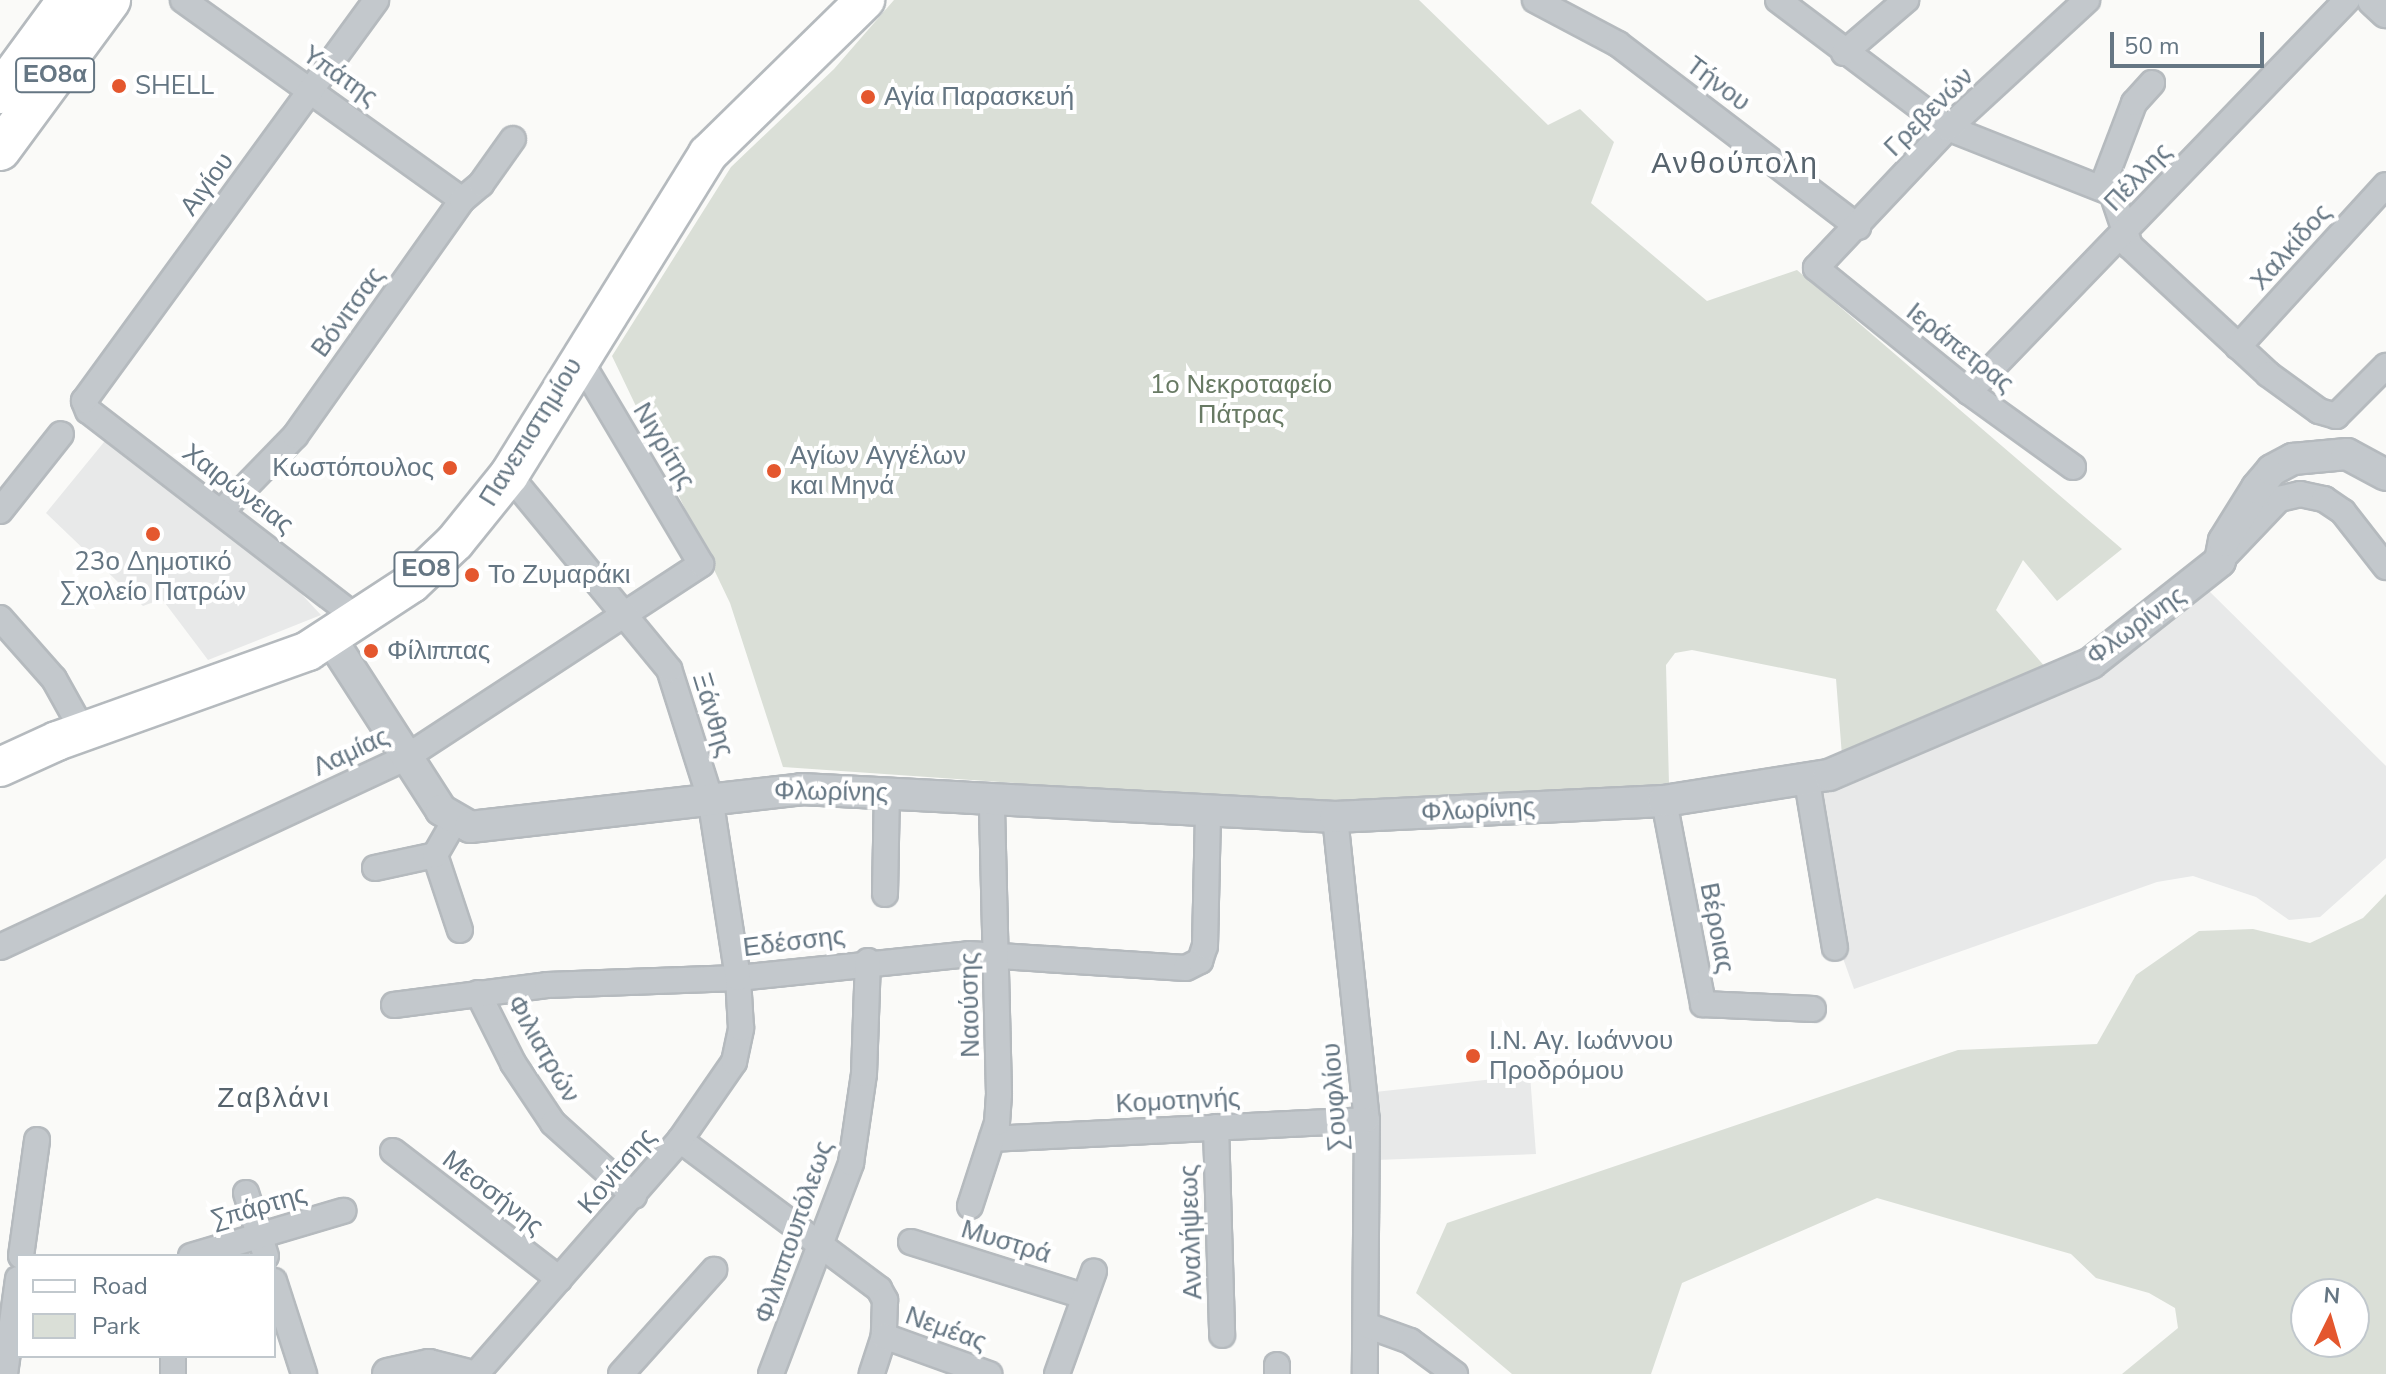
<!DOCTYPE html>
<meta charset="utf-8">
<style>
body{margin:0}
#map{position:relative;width:2386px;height:1374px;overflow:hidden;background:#fafaf8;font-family:"Nunito Sans",sans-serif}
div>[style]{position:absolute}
.built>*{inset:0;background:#e8e9e9}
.green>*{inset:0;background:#dadfd7}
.roads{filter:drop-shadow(2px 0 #b5babe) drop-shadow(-2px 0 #b5babe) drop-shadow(0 2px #b5babe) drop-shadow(0 -2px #b5babe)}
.minor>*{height:24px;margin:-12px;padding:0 12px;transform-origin:12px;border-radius:12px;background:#c3c8cc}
.tertiary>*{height:30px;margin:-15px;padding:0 15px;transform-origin:15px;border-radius:15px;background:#c3c8cc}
.primary>*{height:38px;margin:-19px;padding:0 19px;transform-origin:19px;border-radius:19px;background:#fff}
.trunk>*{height:40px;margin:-20px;padding:0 20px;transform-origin:20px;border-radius:20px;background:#fff}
.dots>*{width:22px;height:22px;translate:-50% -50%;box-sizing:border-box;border:4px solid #fff;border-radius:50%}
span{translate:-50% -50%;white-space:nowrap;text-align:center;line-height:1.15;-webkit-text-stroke:8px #fff;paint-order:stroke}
.shield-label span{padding:2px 6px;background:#fff;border:2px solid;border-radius:6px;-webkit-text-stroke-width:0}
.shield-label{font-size:24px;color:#657683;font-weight:700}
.street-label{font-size:26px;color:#657683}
.poi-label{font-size:26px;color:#657683}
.left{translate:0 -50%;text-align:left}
.right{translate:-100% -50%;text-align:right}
.park-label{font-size:26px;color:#687a64}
.neighbourhood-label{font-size:28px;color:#57646e;letter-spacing:2px}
.quarter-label{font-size:30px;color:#57646e;letter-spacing:2px}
.legend{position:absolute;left:16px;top:1254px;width:260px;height:104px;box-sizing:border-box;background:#fff;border:2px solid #c1c8cd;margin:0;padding:10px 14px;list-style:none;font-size:24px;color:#657683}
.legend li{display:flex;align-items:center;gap:16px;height:40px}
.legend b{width:40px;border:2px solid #c1c8cd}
.north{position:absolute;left:2290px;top:1278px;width:80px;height:80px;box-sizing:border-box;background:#fff;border:2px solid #c1c8cd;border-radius:50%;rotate:5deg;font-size:22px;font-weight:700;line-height:32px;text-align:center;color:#657683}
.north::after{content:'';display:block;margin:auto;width:28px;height:36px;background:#e4572e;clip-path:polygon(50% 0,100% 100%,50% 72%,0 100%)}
.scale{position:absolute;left:2110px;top:32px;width:154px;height:36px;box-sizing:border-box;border:4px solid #657683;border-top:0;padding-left:10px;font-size:24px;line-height:28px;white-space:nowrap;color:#657683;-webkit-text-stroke:6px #fff;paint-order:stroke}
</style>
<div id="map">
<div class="built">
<div style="clip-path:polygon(109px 436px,266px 556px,321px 615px,208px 660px,162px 599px,143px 606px,46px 513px)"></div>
<div style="clip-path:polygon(2207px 589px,2386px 766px,2386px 858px,2320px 917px,2289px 920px,2256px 897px,2193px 876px,2157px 882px,1854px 989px,1834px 933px,1814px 788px)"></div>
<div style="clip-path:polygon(1530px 1075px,1536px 1154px,1376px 1160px,1375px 1092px)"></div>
</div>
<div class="green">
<div style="clip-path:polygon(894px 0,1419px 0,1548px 125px,1580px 109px,1614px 142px,1591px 203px,1707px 301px,1797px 270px,2122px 549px,2057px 601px,2023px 560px,1996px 610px,2046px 668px,1842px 756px,1836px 679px,1692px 650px,1675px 653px,1666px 665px,1669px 784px,1314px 804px,783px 767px,730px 603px,612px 356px,731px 167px,834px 69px)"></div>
<div style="clip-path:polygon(evenodd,2386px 894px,2386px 1374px,2122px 1374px,2178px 1328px,2175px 1308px,2149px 1293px,2096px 1278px,2071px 1254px,1877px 1198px,1682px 1283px,1651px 1374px,1512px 1374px,1416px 1293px,1447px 1223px,1958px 1050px,2097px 1044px,2136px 975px,2199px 931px,2253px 929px,2310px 943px,2363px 918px,2386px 894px,2306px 1294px,2354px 1294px,2354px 1342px,2306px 1342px,2306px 1294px)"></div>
</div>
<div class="roads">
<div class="minor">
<div style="left:183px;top:0;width:343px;rotate:35.6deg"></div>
<div style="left:1535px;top:0;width:94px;rotate:27.9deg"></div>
<div style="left:1618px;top:44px;width:302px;rotate:37.3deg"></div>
<div style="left:1778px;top:0;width:213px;rotate:37deg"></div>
<div style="left:1948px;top:128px;width:176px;rotate:21.6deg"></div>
<div style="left:2112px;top:193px;width:56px;rotate:71.2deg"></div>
<div style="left:2130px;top:246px;width:188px;rotate:42.8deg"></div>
<div style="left:2268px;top:374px;width:63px;rotate:36deg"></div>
<div style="left:2319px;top:411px;width:18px;rotate:16deg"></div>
<div style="left:2336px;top:416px;width:71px;rotate:-45deg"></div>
<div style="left:1844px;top:53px;width:82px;rotate:-40.5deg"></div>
<div style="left:2102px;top:187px;width:90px;rotate:-69.1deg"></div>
<div style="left:2134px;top:103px;width:27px;rotate:-48deg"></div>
<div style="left:2238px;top:347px;width:219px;rotate:-47.6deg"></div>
<div style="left:1969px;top:392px;width:545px;rotate:-46.04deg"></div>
<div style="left:2073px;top:467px;width:128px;rotate:-144.2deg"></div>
<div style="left:1969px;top:392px;width:197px;rotate:-141deg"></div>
<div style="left:1816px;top:268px;width:192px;rotate:-46.7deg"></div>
<div style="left:1948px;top:128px;width:189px;rotate:-42.6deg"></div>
<div style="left:0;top:511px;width:98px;rotate:-51.6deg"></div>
<div style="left:222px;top:511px;width:105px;rotate:-45.8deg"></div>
<div style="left:295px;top:436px;width:289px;rotate:-54.7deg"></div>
<div style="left:462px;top:200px;width:25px;rotate:-40deg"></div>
<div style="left:481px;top:184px;width:55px;rotate:-54.6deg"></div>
<div style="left:2220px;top:561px;width:86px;rotate:-46.4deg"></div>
<div style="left:2279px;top:499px;width:22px;rotate:-13deg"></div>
<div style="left:2300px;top:494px;width:25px;rotate:12deg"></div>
<div style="left:2324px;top:499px;width:23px;rotate:34deg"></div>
<div style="left:2343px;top:512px;width:70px;rotate:52deg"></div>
<div style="left:0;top:618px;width:81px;rotate:48.5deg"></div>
<div style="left:54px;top:679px;width:60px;rotate:60.9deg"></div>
<div style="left:361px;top:621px;width:344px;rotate:-142.4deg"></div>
<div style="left:88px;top:411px;width:11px;rotate:-112deg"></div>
<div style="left:84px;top:401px;width:496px;rotate:-53.9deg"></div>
<div style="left:1807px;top:781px;width:169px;rotate:80.5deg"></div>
<div style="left:1664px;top:801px;width:207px;rotate:79.1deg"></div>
<div style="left:1703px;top:1004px;width:110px;rotate:2.6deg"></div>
<div style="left:1335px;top:817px;width:305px;rotate:84deg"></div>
<div style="left:1367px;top:1120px;width:254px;rotate:90.5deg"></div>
<div style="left:435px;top:855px;width:79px;rotate:71.6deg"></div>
<div style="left:375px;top:868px;width:61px;rotate:-12.2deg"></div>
<div style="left:435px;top:855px;width:38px;rotate:-60deg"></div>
<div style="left:885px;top:894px;width:101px;rotate:-88.9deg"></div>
<div style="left:0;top:947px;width:447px;rotate:-25deg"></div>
<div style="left:405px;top:758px;width:354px;rotate:-33.2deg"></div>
<div style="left:701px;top:564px;width:241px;rotate:-120.7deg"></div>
<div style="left:478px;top:993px;width:78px;rotate:63.4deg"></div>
<div style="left:513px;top:1063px;width:72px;rotate:56.3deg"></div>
<div style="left:553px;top:1123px;width:109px;rotate:42deg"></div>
<div style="left:394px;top:1005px;width:154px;rotate:-7.4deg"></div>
<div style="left:547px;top:985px;width:191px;rotate:-2.1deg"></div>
<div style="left:738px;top:978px;width:232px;rotate:-5.9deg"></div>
<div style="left:969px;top:954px;width:217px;rotate:3.7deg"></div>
<div style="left:1186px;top:968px;width:16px;rotate:-27deg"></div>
<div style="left:1200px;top:961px;width:16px;rotate:-72deg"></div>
<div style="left:1205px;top:946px;width:133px;rotate:-88.7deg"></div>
<div style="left:1216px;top:1127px;width:208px;rotate:88.3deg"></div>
<div style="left:992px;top:1139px;width:375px;rotate:-2.9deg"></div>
<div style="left:680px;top:1140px;width:249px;rotate:36.8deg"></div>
<div style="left:879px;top:1289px;width:13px;rotate:61deg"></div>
<div style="left:885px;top:1300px;width:36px;rotate:92deg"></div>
<div style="left:884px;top:1336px;width:40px;rotate:108deg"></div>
<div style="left:393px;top:1151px;width:210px;rotate:37.6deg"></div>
<div style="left:246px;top:1193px;width:66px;rotate:72.4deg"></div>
<div style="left:970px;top:1206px;width:87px;rotate:-72deg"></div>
<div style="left:997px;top:1123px;width:29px;rotate:-86deg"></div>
<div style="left:999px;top:1094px;width:296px;rotate:-91.4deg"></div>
<div style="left:911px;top:1242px;width:180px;rotate:17.4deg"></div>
<div style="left:21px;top:1256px;width:117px;rotate:-82.1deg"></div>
<div style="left:191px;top:1256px;width:159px;rotate:-16.5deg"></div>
<div style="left:274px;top:1281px;width:98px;rotate:72.1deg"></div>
<div style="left:1366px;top:1325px;width:47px;rotate:20deg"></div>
<div style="left:1410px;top:1341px;width:56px;rotate:36.3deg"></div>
<div style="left:884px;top:1336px;width:112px;rotate:19.9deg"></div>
<div style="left:173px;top:1356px;width:18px;rotate:90deg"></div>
<div style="left:5px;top:1374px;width:96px;rotate:-82.2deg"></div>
<div style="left:476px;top:1374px;width:310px;rotate:-48.9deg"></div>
<div style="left:680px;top:1140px;width:95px;rotate:-55.3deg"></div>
<div style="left:734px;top:1062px;width:35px;rotate:-78deg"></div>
<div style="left:741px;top:1028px;width:50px;rotate:-93.4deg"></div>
<div style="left:738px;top:978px;width:182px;rotate:-98.8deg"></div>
<div style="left:710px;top:798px;width:135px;rotate:-107.6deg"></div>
<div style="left:669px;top:669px;width:251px;rotate:-129.5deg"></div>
<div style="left:621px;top:1374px;width:140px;rotate:-48.2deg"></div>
<div style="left:771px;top:1374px;width:226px;rotate:-69.2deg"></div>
<div style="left:851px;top:1163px;width:90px;rotate:-81.7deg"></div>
<div style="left:864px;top:1074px;width:113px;rotate:-88deg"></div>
<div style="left:1057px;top:1374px;width:109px;rotate:-70.2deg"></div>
<div style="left:1277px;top:1374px;width:9px;rotate:-90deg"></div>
</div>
<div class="tertiary">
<div style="left:2373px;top:0;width:18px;rotate:43deg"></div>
<div style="left:331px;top:639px;width:203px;rotate:57.2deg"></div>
<div style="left:441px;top:810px;width:34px;rotate:30deg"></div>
<div style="left:470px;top:827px;width:333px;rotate:-6.5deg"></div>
<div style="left:801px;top:789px;width:535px;rotate:3deg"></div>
<div style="left:1335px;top:817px;width:329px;rotate:-2.8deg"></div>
<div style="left:1664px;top:801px;width:167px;rotate:-9deg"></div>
<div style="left:1829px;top:775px;width:285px;rotate:-23.1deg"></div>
<div style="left:2091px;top:663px;width:164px;rotate:-38.3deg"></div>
<div style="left:2220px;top:561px;width:20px;rotate:-79deg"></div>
<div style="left:2224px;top:541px;width:62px;rotate:-58.1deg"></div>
<div style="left:2257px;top:488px;width:23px;rotate:-50deg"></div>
<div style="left:2272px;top:470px;width:24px;rotate:-28deg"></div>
<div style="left:2293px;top:459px;width:54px;rotate:-5.3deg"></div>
<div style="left:2347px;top:454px;width:44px;rotate:28.3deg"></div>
<div style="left:388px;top:1374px;width:42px;rotate:-12.4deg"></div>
<div style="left:429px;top:1365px;width:37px;rotate:14deg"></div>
</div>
<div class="primary">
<div style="left:0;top:767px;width:63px;rotate:-24.5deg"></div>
<div style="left:57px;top:741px;width:267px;rotate:-19.7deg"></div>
<div style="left:308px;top:651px;width:124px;rotate:-33.2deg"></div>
<div style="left:412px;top:583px;width:59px;rotate:-43.6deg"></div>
<div style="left:455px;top:542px;width:86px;rotate:-51.1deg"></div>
<div style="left:509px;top:475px;width:378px;rotate:-58.2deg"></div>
<div style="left:708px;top:154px;width:220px;rotate:-44.4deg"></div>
</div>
<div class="trunk">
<div style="left:0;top:93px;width:115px;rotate:-53.8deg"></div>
<div style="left:0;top:150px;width:186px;rotate:-53.7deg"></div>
</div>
</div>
<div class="dots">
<div style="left:119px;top:86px;background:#e4572e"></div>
<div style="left:868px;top:97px;background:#e4572e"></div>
<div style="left:450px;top:468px;background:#e4572e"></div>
<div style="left:774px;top:471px;background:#e4572e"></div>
<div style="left:153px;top:534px;background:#e4572e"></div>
<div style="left:472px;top:575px;background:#e4572e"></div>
<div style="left:371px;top:651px;background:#e4572e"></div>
<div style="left:1473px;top:1056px;background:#e4572e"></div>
</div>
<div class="shield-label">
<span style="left:55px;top:75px">ΕΟ8α</span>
<span style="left:426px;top:569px">ΕΟ8</span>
</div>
<div class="street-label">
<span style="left:340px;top:76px;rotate:35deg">Υπάτης</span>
<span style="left:1718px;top:84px;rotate:37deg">Τήνου</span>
<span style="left:1929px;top:112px;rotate:-45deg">Γρεβενών</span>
<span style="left:2138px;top:177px;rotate:-46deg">Πέλλης</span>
<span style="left:207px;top:184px;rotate:-54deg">Αιγίου</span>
<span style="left:2291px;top:247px;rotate:-48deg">Χαλκίδος</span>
<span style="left:348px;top:312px;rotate:-54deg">Βόνιτσας</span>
<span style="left:1960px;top:348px;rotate:38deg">Ιεράπετρας</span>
<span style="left:531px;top:432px;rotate:-58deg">Πανεπιστημίου</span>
<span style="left:664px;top:446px;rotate:59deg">Νιγρίτης</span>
<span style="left:238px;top:489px;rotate:37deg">Χαιρώνειας</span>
<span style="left:2136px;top:626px;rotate:-36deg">Φλωρίνης</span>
<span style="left:713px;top:715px;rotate:73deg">Ξάνθης</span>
<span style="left:351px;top:752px;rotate:-25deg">Λαμίας</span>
<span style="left:831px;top:792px;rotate:1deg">Φλωρίνης</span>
<span style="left:1478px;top:810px;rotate:-3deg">Φλωρίνης</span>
<span style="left:1717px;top:928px;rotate:79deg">Βέροιας</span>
<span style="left:794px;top:942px;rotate:-7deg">Εδέσσης</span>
<span style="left:970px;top:1005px;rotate:-91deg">Ναούσης</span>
<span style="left:543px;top:1049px;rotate:60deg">Φιλιατρών</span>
<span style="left:1335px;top:1097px;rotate:-94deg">Σουφλίου</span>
<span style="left:1178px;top:1101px;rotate:-3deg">Κομοτηνής</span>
<span style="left:617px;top:1171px;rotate:-49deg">Κονίτσης</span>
<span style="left:493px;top:1193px;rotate:38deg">Μεσσήνης</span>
<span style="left:259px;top:1207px;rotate:-16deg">Σπάρτης</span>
<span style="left:794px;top:1232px;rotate:-71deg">Φιλιππουπόλεως</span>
<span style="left:1191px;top:1232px;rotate:-92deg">Αναλήψεως</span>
<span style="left:1006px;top:1242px;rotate:17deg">Μυστρά</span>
<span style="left:946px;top:1329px;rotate:20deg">Νεμέας</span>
</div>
<div class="poi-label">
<span class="left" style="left:135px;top:86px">SHELL</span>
<span class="left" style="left:884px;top:97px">Αγία Παρασκευή</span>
<span class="left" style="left:790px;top:471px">Αγίων Αγγέλων<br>και Μηνά</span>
<span class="right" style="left:434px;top:468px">Κωστόπουλος</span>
<span style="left:153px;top:577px">23ο Δημοτικό<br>Σχολείο Πατρών</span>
<span class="left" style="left:488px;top:575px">Το Ζυμαράκι</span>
<span class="left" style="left:387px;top:651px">Φίλιππας</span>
<span class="left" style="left:1489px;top:1056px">Ι.Ν. Αγ. Ιωάννου<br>Προδρόμου</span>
</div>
<div class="park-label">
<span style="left:1241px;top:400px">1o Νεκροταφείο<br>Πάτρας</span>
</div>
<div class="neighbourhood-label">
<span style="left:274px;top:1098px">Ζαβλάνι</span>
</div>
<div class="quarter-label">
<span style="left:1735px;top:164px">Ανθούπολη</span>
</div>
<ul class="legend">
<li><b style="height:10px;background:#fff"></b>Road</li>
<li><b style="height:22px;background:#dadfd7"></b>Park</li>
</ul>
<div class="north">N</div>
<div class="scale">50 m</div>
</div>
